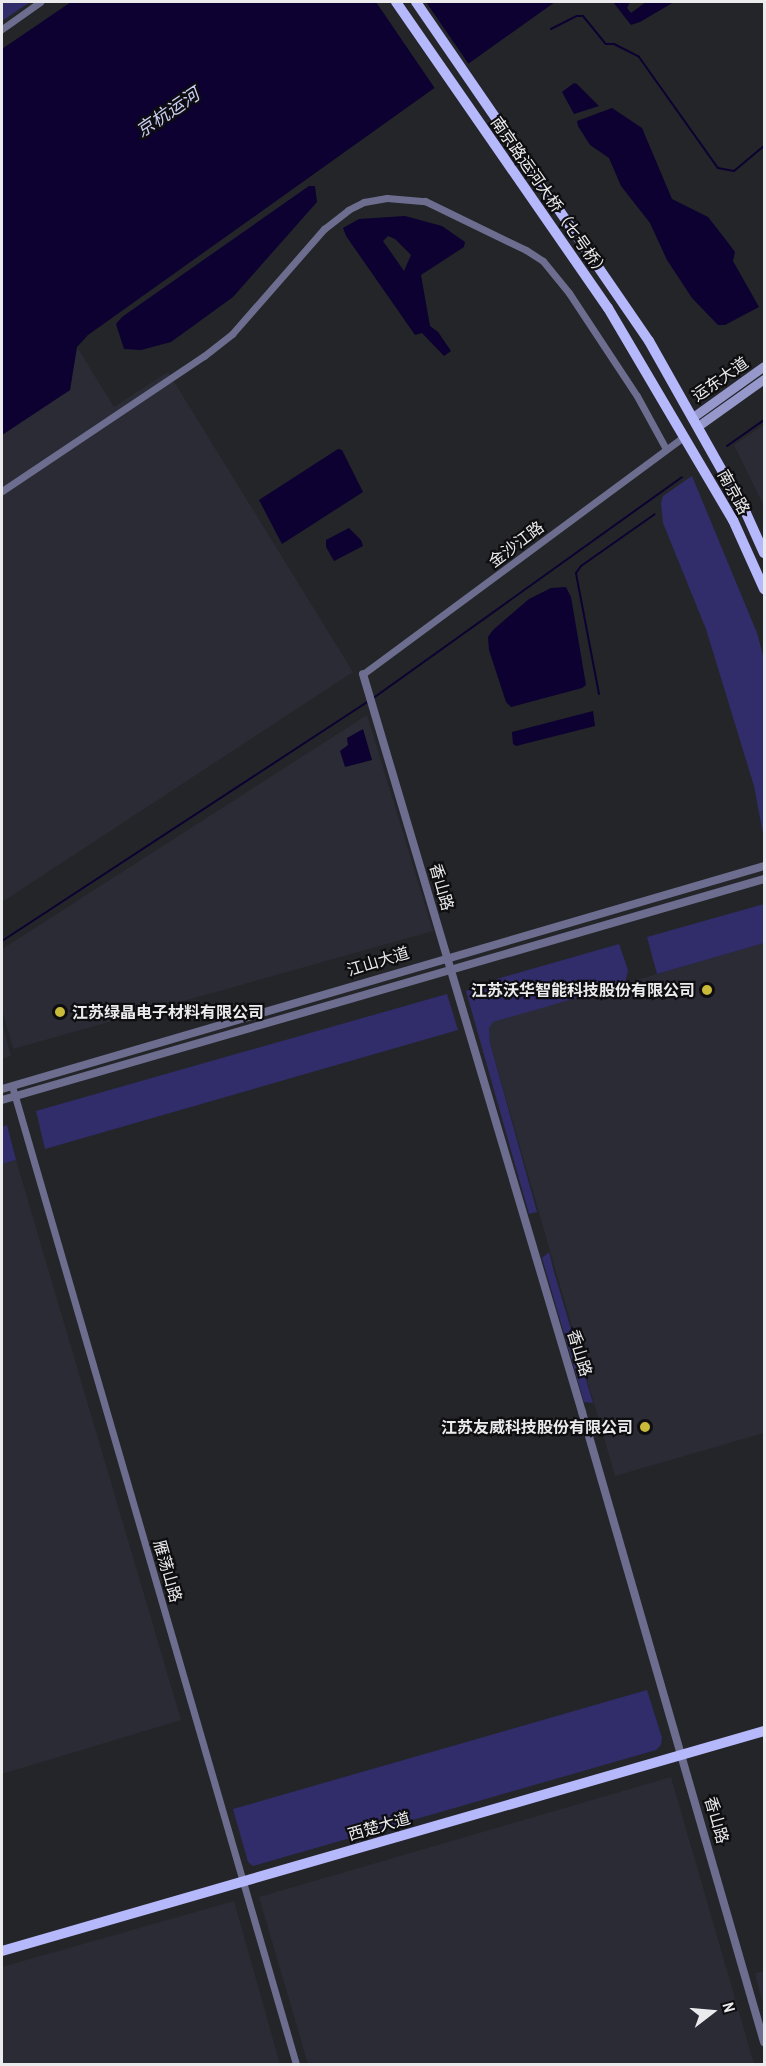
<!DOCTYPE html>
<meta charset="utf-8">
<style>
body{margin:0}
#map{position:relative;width:766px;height:2066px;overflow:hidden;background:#242529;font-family:"Archivo Narrow","Noto Sans SC",sans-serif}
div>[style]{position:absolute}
.built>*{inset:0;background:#2a2b35}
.green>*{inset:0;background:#312c6a}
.water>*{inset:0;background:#0c0131}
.pier>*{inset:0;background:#242529}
.stream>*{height:2px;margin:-1px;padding:0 1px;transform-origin:1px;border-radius:1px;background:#0c0131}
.minor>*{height:7px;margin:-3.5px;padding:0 3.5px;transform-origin:3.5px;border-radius:3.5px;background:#6d6e8f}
.tertiary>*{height:8px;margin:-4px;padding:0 4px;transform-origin:4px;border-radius:4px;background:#6d6e8f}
.secondary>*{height:9px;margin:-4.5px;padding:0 4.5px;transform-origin:4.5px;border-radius:4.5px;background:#9698cc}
.primary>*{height:10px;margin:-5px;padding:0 5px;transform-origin:5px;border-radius:5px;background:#b6b8fc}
.dots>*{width:16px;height:16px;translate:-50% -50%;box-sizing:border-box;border:3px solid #0e0e10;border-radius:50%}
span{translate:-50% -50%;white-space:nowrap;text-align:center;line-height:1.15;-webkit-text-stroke:4.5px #0e0e10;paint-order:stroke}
.street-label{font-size:16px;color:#ebebee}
.poi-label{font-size:16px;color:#ebebee;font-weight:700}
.right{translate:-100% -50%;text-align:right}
.left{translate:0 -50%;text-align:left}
.water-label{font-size:18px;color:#cacdf6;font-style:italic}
.frame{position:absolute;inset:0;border:3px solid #ebebee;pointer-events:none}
.north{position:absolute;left:682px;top:1982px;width:60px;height:60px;-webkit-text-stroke:4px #0e0e10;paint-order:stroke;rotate:74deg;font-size:16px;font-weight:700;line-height:24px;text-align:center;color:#ebebee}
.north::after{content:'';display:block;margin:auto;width:21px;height:27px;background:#ebebee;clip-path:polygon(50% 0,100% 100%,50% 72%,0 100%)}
</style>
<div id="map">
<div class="built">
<div style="clip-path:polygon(77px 347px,114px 407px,168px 372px,353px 672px,2px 902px,2px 435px,70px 390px)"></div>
<div style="clip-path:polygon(764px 425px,764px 506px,734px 445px)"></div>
<div style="clip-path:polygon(367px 715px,433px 931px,13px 1049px,2px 1009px,2px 949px)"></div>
<div style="clip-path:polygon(764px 943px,764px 1433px,615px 1476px,490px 1043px,489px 1028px,492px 1022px)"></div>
<div style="clip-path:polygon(2px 1023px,11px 1056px,2px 1059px)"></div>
<div style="clip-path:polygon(16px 1160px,181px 1720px,2px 1774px,2px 1164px)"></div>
<div style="clip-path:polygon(671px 1777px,754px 2064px,308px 2064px,259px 1897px)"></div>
<div style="clip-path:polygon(234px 1901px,280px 2064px,2px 2064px,2px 1967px)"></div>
<div style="clip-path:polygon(764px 1971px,764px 2008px,755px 1973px)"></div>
</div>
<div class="green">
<div style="clip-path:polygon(2px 2px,30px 2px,2px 21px)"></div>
<div style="clip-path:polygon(692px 476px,757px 633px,764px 659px,764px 839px,754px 786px,706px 629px,663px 523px,661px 503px,663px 496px)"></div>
<div style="clip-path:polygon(764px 904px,764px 943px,657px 974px,647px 937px)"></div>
<div style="clip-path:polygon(619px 944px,628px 970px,625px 984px,493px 1022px,489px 1028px,490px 1043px,537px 1212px,529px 1214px,466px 991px,476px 985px)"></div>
<div style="clip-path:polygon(447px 994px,458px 1030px,45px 1149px,36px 1111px)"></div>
<div style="clip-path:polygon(7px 1125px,16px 1160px,2px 1164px,2px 1127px)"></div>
<div style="clip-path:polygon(549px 1252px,554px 1272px,593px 1403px,584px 1402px,542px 1258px)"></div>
<div style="clip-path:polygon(647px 1690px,662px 1738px,661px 1745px,656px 1750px,253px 1866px,248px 1862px,233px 1809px)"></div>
</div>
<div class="water">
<div style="clip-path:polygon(71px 2px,555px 2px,88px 335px,77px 347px,70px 390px,2px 435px,2px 49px)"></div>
<div style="clip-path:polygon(613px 2px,630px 2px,627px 8px,631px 13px,646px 2px,674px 2px,640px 22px,631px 25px)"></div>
<div style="clip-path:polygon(574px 83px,577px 84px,599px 106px,574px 114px,562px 92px)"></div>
<div style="clip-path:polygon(612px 108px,642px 128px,672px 199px,708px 217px,726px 240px,735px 252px,733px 261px,759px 307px,725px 325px,718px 325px,692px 298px,667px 260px,650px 223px,621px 186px,609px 158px,590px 145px,578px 126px,577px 121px)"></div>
<div style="clip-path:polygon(309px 186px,315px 186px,317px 202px,233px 297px,171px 342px,141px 350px,124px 349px,116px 324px,122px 317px)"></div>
<div style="clip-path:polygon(evenodd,405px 216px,442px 226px,465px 242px,464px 247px,421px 275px,430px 326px,438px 332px,451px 351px,444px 356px,422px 333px,415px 335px,346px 236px,343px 228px,359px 219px,405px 216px,388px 236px,395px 239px,411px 255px,404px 271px,383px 241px,388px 236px)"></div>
<div style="clip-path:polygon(338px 449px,342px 450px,363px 492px,282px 544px,259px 500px)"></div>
<div style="clip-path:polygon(349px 528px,361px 540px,363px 546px,334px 561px,326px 547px,326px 540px)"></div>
<div style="clip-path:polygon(566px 587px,571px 597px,586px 685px,582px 688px,511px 707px,506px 702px,489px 650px,488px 637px,493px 630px,529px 599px,551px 588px)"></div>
<div style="clip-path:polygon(593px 711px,595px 726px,516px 746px,513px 744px,512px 732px)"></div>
<div style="clip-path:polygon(363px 729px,372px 760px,345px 767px,340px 751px,348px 745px,347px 738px)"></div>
</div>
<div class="pier">
<div style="clip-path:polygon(376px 2px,426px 2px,470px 66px,436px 90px)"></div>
</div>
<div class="stream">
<div style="left:551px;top:29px;width:29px;rotate:-27deg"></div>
<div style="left:577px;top:16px;width:6px"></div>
<div style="left:583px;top:16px;width:36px;rotate:51deg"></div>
<div style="left:606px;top:44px;width:8px"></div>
<div style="left:614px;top:44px;width:28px;rotate:27deg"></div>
<div style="left:639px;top:57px;width:136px;rotate:54.6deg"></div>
<div style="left:718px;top:168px;width:16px;rotate:11deg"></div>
<div style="left:734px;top:171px;width:39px;rotate:-40deg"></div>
<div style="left:727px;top:446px;width:45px;rotate:-35.1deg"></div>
<div style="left:599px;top:694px;width:123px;rotate:-100.8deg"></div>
<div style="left:576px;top:573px;width:9px;rotate:-54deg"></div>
<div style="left:581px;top:566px;width:90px;rotate:-35.1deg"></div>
<div style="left:372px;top:699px;width:381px;rotate:-35.6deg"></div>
<div style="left:2px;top:941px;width:436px;rotate:-33.2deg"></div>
</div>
<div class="minor">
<div style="left:2px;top:29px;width:47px;rotate:-35.4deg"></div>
<div style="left:2px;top:491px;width:243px;rotate:-33.8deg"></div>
<div style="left:204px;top:356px;width:36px;rotate:-38deg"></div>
<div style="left:232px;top:334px;width:140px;rotate:-48.8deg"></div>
<div style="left:324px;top:229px;width:31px;rotate:-38deg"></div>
<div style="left:348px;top:210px;width:18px;rotate:-27deg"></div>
<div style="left:364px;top:202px;width:23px;rotate:-10deg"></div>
<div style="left:387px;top:198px;width:38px;rotate:5deg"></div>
<div style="left:425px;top:201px;width:112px;rotate:25.9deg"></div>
<div style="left:526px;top:250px;width:20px;rotate:33deg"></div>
<div style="left:543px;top:261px;width:41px;rotate:50.9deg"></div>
<div style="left:569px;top:293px;width:123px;rotate:56.6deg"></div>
<div style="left:637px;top:396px;width:60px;rotate:61.3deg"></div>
<div style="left:363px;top:674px;width:400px;rotate:-36.5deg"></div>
<div style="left:12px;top:1086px;width:1018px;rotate:73.81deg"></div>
</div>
<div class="tertiary">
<div style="left:363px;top:674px;width:770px;rotate:73.47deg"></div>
<div style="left:582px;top:1412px;width:656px;rotate:73.89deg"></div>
<div style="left:2px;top:1089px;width:794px;rotate:-16.31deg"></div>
<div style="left:2px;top:1100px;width:793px;rotate:-16.17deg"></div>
</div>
<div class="secondary">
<div style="left:693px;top:417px;width:87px;rotate:-35.7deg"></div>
<div style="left:698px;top:426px;width:81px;rotate:-35.5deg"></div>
</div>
<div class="primary">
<div style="left:396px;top:2px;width:372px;rotate:55.3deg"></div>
<div style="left:608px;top:308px;width:246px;rotate:59.5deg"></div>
<div style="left:733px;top:520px;width:76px;rotate:65.8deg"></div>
<div style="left:416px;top:2px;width:411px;rotate:55.5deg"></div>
<div style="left:649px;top:341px;width:197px;rotate:60.6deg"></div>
<div style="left:746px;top:513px;width:44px;rotate:65.8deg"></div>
<div style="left:2px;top:1951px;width:793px;rotate:-16.1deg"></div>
</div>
<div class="dots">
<div style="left:707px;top:990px;background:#c9ba3a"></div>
<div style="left:60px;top:1012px;background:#c9ba3a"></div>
<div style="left:645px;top:1427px;background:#c9ba3a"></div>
</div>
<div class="street-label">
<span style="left:550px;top:197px;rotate:55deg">南京路运河大桥（七号桥）</span>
<span style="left:720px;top:379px;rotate:-35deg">运东大道</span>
<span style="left:734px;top:492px;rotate:61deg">南京路</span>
<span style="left:516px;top:544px;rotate:-37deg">金沙江路</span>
<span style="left:442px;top:887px;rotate:74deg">香山路</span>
<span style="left:378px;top:961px;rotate:-17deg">江山大道</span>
<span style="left:580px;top:1353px;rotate:73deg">香山路</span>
<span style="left:168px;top:1571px;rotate:74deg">雁荡山路</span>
<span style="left:717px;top:1820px;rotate:74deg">香山路</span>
<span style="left:379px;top:1826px;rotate:-16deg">西楚大道</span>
</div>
<div class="poi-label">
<span class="right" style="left:695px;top:990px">江苏沃华智能科技股份有限公司</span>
<span class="left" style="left:72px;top:1012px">江苏绿晶电子材料有限公司</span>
<span class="right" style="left:633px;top:1427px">江苏友威科技股份有限公司</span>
</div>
<div class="water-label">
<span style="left:168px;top:113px;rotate:-34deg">京杭运河</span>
</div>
<div class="frame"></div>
<div class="north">N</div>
</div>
